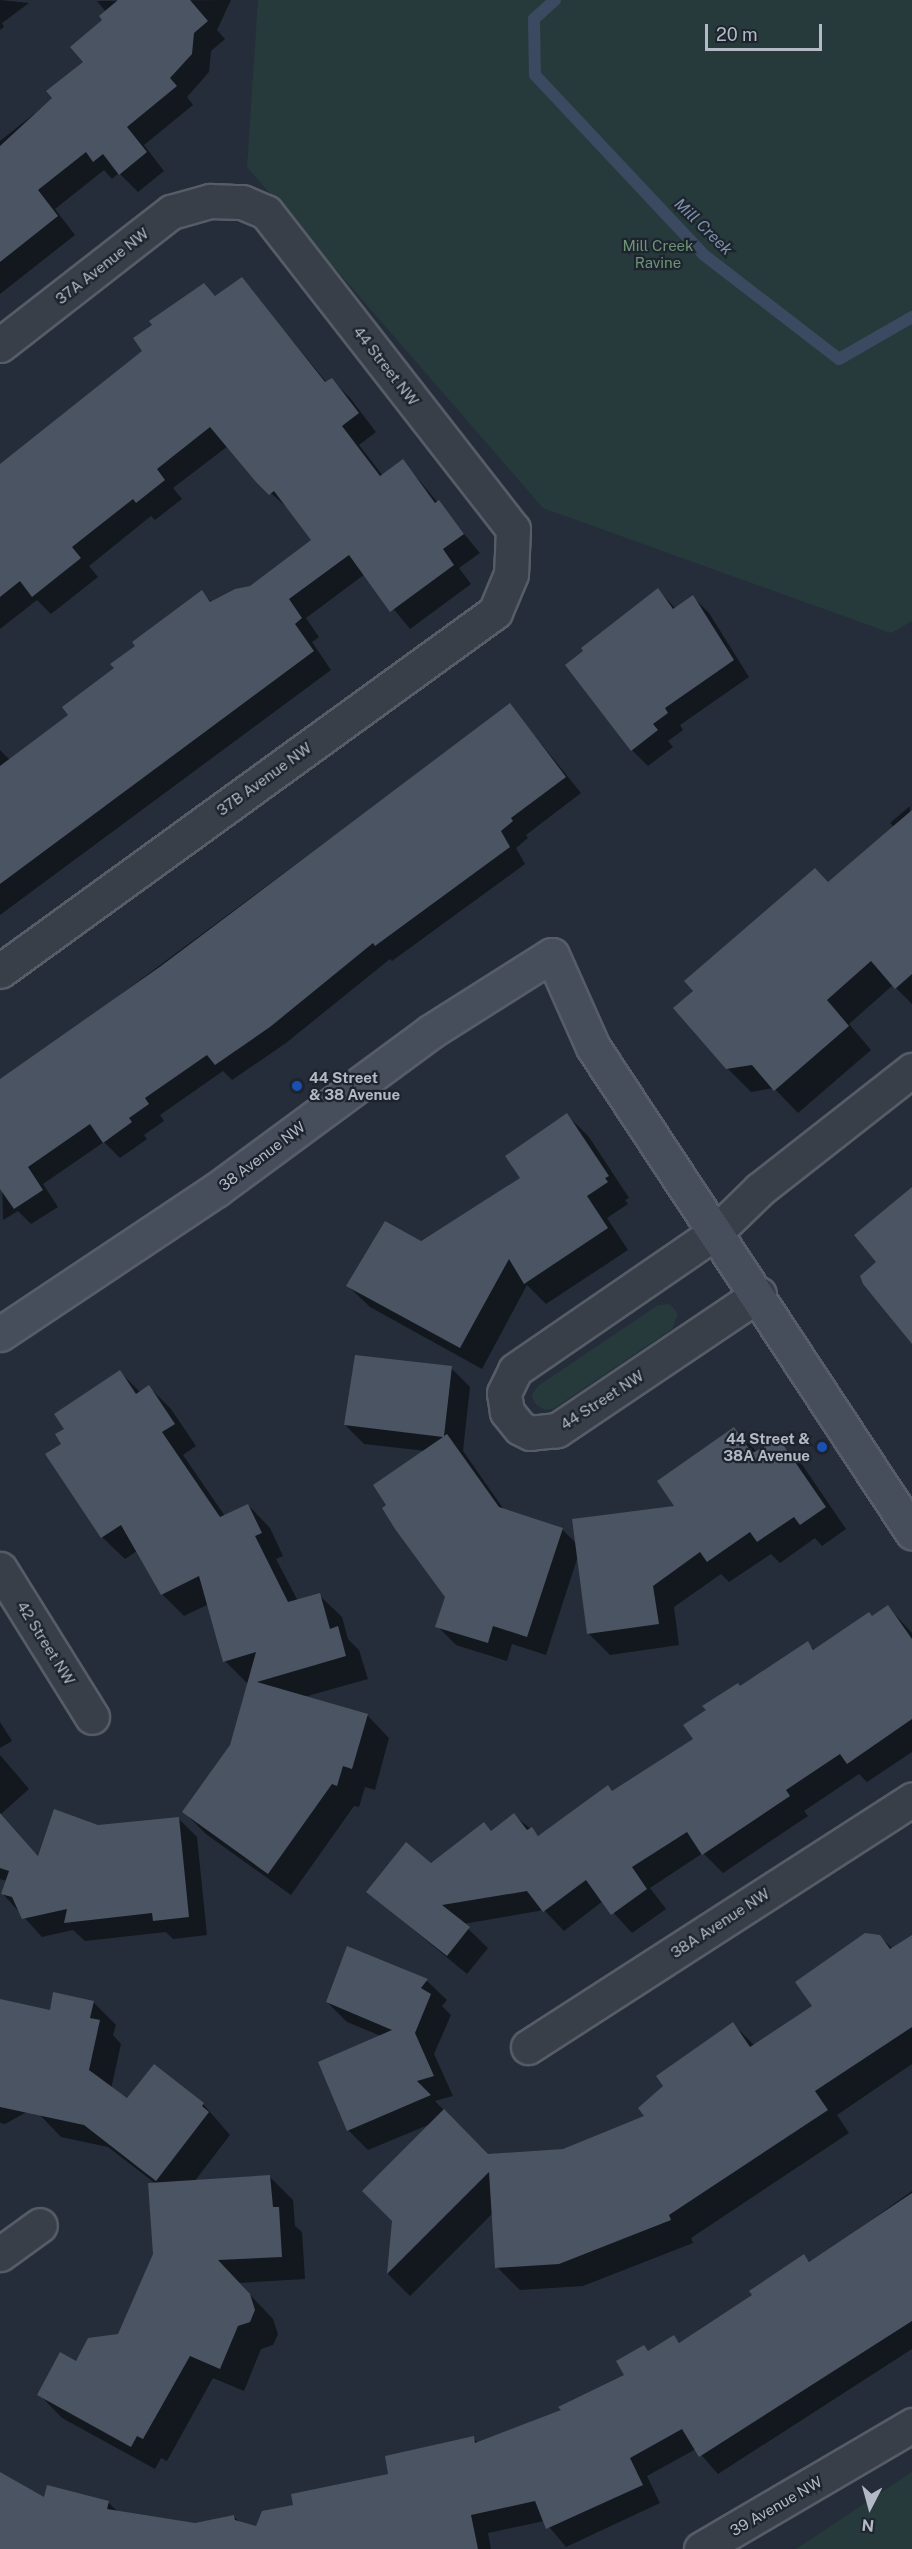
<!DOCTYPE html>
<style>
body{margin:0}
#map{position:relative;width:912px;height:2549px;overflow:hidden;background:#242d39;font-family:"Public Sans",sans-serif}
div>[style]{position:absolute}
.green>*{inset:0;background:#273a3b}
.shadow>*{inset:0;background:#0007}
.stream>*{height:12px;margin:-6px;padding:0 6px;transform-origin:6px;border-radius:6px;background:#3b4a60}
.building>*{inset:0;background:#4b5462}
.roads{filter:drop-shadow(2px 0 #565d67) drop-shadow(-2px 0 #565d67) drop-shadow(0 2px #565d67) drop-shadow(0 -2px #565d67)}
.street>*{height:33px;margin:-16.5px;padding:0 16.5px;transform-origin:16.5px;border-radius:16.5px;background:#383f49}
.secondary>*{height:33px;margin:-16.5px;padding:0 16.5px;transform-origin:16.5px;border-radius:16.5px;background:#464e5c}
.dots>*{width:16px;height:16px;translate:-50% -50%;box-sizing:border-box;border:3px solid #1d242e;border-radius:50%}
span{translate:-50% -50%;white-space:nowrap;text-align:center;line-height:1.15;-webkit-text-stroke:4.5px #1d242e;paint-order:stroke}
.park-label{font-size:15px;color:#6c9475}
.street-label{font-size:15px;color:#b3bac5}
.poi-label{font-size:15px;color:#b3bac5;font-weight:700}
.left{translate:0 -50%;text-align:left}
.right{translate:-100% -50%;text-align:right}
.water-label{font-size:16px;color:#7d90aa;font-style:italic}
.north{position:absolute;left:840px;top:2477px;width:60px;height:60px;-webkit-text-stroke:4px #1d242e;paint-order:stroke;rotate:186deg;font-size:16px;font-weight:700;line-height:24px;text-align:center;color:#b3bac5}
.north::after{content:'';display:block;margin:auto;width:21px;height:27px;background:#b3bac5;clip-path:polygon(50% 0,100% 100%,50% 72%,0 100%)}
.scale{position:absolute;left:705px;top:24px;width:117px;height:27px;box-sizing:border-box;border:3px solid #b3bac5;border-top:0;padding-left:8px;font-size:18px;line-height:21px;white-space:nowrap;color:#b3bac5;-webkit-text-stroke:4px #1d242e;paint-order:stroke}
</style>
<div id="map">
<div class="green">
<div style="clip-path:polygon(258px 0,912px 0,912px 621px,891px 633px,543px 508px,247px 167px)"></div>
<div style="clip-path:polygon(670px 1304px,678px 1314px,672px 1329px,553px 1409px,545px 1410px,535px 1404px,532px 1395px,538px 1386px,658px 1305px)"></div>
<div style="clip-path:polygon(912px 2472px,912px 2549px,796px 2549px)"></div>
</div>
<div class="shadow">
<div style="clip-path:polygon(0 0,29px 3px,2px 23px,4px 27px,0 30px)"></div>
<div style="clip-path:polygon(231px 0,217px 30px,225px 39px,211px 51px,209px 72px,187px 97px,193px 105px,144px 145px,164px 171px,138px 192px,119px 173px,112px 179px,104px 170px,55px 209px,75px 235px,0 294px,0 141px,54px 98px,85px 62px,104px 20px,106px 12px,97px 1px)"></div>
<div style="clip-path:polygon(242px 279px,327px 383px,332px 380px,350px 398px,376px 432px,359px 445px,383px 476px,403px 461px,480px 553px,459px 568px,471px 584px,410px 629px,365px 574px,306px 618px,319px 637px,312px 642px,331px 670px,0 915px,0 750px,10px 760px,70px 715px,137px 646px,202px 592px,212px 603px,251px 588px,313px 541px,290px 510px,257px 481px,228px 446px,173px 488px,182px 499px,155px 520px,151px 516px,89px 566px,98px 577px,51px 614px,37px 600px,0 629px,0 465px,145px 351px,204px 285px,216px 297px)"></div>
<div style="clip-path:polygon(658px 590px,676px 609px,693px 597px,709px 613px,749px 677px,680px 725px,683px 730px,668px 741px,673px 747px,648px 766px,632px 750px)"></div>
<div style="clip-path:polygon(510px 705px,581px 793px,526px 835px,528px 838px,516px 848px,525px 864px,392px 961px,390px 959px,286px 1043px,232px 1080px,223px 1071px,160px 1115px,164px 1121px,144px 1135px,147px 1139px,120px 1158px,104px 1142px,43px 1184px,58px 1207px,31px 1224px,18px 1211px,3px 1220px,0 1079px,58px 1041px)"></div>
<div style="clip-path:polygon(910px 806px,912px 1004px,893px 985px,849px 1024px,871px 1050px,798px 1113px,774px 1088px,751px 1092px,727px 1068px,829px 884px,894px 827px,890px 823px)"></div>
<div style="clip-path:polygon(567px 1115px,589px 1137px,629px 1198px,625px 1200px,628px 1204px,607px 1218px,628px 1250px,546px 1304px,527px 1285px,482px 1369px,370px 1307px,348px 1286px,522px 1178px)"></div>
<div style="clip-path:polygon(451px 1368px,470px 1387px,463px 1451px,505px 1511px,562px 1529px,577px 1544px,677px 1507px,734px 1429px,757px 1452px,782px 1445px,803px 1466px,846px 1529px,822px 1546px,815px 1538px,780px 1563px,771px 1554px,729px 1582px,721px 1574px,674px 1607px,679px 1645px,610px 1655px,589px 1634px,578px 1556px,546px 1655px,512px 1644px,507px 1661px,456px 1645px,437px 1626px,447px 1597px,426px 1451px,364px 1444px,345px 1425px)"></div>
<div style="clip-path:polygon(120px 1372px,141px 1393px,149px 1387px,171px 1409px,196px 1446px,183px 1455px,225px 1516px,248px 1505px,270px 1528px,283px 1556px,276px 1559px,298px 1601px,319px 1595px,342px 1617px,348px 1639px,359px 1650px,368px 1679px,304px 1697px,367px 1715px,389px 1738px,375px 1790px,365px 1787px,359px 1807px,354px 1806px,291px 1895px,206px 1834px,184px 1812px,231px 1746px,248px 1684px,225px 1661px,209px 1604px,184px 1616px,162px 1594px,137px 1551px,125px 1559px,102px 1537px,63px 1444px,66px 1429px)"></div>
<div style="clip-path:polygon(888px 1607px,912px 1633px,912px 1752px,867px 1782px,859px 1774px,804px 1811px,808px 1816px,723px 1873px,703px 1853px,650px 1888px,666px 1909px,632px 1933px,603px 1901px,564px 1931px,544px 1910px,463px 1924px,488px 1948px,467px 1974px,368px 1892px,431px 1865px,492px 1832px,514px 1815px,540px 1837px,695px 1740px,740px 1688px,807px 1643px,815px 1650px)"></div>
<div style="clip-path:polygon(0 1722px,12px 1741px,0 1748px)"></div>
<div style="clip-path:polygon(0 1755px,29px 1789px,1px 1814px,39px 1857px,98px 1827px,178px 1818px,197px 1837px,207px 1935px,173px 1939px,166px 1932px,85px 1941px,73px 1930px,42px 1937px,2px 1893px,7px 1881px,0 1879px)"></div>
<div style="clip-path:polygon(879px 1936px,893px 1949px,912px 1939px,912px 2064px,837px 2115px,849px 2133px,691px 2238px,693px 2243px,583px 2286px,520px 2290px,497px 2267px,493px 2213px,410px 2296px,388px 2274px,394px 2220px,433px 2123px,368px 2150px,348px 2130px,381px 2036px,347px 2022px,327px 2002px,348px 1948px,427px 1981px,447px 2000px,442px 2006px,451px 2015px,434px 2054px,453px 2096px,435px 2101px,488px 2155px,563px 2150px,646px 2117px,733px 2024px,755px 2046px,814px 2006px)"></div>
<div style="clip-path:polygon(93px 2002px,116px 2025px,113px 2035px,121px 2044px,111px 2089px,128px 2100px,154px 2066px,203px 2104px,230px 2135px,194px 2182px,270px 2177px,293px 2200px,295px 2226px,302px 2232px,305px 2279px,239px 2283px,273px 2319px,278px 2334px,273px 2345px,261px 2349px,244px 2391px,213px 2378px,167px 2461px,161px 2458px,155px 2469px,62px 2418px,39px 2394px,76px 2363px,119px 2335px,154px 2254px,156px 2184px,108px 2147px,61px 2137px,39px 2114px,41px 2104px,5px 2124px,0 2123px,0 2021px)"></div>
<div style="clip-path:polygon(912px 2191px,912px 2349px,718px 2474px,696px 2449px,647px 2476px,660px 2503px,566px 2547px,544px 2521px,488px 2533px,491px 2549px,0 2549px,0 2473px,45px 2500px,109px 2503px,118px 2512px,195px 2524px,234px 2516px,240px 2523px,257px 2527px,295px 2506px,390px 2475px,473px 2438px,479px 2444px,563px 2410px,626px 2376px,644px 2347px,649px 2352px,674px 2337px,681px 2344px,754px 2295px,804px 2256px,811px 2263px)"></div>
</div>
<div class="stream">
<div style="left:555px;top:0;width:28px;rotate:138deg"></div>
<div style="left:534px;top:19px;width:56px;rotate:89deg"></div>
<div style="left:535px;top:75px;width:247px;rotate:46.8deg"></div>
<div style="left:704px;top:255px;width:170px;rotate:37.6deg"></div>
<div style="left:839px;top:359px;width:84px;rotate:-29.9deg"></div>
</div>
<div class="building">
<div style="clip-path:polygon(118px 0,190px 0,208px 21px,194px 33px,192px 54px,170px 78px,177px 86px,127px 127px,147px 152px,119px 175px,103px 154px,93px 162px,86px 152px,38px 190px,58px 216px,0 262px,0 146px,52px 98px,46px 91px,83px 62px,70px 47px,102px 20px,99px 16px)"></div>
<div style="clip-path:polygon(242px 277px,325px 382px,332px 378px,359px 413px,342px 426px,380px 476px,403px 459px,435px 503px,439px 500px,464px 534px,443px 549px,454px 565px,390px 612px,349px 555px,289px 599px,302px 618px,295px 624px,314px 651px,0 884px,0 766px,68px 715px,62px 707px,114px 668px,110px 664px,135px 646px,132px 642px,202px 590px,210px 602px,235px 589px,250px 586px,311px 540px,274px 491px,269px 495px,256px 482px,210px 427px,157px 469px,165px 480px,136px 503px,133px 499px,72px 547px,81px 558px,32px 597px,20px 581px,0 597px,0 464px,142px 351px,133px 338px,152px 325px,149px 321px,204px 283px,215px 296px)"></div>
<div style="clip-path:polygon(658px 588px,673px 609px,693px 595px,734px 660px,665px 708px,668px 713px,653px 724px,658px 730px,631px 751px,565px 665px,583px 651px,581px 648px)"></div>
<div style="clip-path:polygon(510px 703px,566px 777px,511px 818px,513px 821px,501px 831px,510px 847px,375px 946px,373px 943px,270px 1027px,215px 1065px,207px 1055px,145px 1098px,149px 1104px,129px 1118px,132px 1122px,103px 1143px,90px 1124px,28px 1167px,43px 1190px,14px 1209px,0 1189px,0 1079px,161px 966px)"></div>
<div style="clip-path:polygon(912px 810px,912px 974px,895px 989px,871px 961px,827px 1000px,849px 1026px,774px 1091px,752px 1065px,726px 1069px,673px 1008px,693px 991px,684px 981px,815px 868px,828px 882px)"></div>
<div style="clip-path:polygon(567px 1113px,609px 1176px,605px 1178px,608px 1182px,587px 1196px,608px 1228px,524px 1284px,509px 1259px,460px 1348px,346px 1286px,385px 1221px,421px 1241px,520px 1178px,505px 1156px)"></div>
<div style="clip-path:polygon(912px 1187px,912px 1344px,863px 1284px,860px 1276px,876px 1262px,854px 1235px)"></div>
<div style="clip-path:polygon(355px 1355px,452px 1366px,444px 1436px,447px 1434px,499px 1507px,563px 1528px,527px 1637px,493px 1626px,488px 1643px,435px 1627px,445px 1597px,395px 1529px,382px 1508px,386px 1505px,373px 1485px,443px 1437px,344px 1425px)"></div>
<div style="clip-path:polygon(120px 1370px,136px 1394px,149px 1385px,175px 1424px,162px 1432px,220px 1517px,248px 1504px,262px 1533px,255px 1536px,288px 1602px,320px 1593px,330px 1629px,338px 1626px,346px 1656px,257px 1682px,368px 1714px,352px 1769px,343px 1766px,337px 1786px,332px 1784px,268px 1874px,182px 1812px,230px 1745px,256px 1652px,223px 1662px,199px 1576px,161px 1595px,121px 1525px,101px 1538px,45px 1454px,61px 1444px,55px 1434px,64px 1429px,54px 1414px)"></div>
<div style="clip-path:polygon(734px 1427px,752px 1453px,776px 1441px,779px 1445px,782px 1443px,826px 1507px,800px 1525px,794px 1517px,757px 1542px,750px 1532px,707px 1562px,700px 1552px,653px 1586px,659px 1624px,587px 1634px,572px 1519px,674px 1506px,657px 1481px)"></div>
<div style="clip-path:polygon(888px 1605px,912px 1639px,912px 1719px,847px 1764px,840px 1754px,786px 1790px,790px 1796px,702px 1855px,687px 1832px,632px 1867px,647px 1889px,611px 1915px,586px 1880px,543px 1912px,527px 1891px,442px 1905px,470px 1927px,447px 1956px,366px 1892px,406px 1842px,431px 1863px,484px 1822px,491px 1831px,514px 1813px,527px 1830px,532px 1827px,538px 1836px,608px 1785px,612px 1791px,693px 1739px,683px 1725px,706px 1710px,702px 1706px,738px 1683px,740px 1686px,808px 1641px,813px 1650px,869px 1612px,872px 1616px)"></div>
<div style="clip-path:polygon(54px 1809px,98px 1825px,179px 1817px,189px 1917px,153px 1921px,152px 1913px,64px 1923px,67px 1909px,22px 1919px,12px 1897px,1px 1894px,9px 1871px,0 1868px,0 1813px,38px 1856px)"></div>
<div style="clip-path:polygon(865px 1933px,880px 1935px,890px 1949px,912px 1935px,912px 2027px,815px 2091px,828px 2110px,669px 2215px,671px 2220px,559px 2264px,495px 2268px,489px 2172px,387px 2274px,392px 2221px,362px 2191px,444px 2109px,488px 2154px,563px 2149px,644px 2116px,638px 2108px,663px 2086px,656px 2076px,733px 2022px,750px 2047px,812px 2006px,795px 1982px)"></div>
<div style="clip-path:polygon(347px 1946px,428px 1979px,421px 1988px,431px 1994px,415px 2033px,434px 2076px,417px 2081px,431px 2095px,347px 2131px,318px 2062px,392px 2030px,326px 2002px)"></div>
<div style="clip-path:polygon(53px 1992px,94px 2001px,90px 2018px,100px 2020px,89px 2070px,127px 2098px,154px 2064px,204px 2103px,202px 2106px,209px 2112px,156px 2181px,84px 2125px,0 2107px,0 1999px,50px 2010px)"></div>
<div style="clip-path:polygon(270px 2175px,273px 2207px,279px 2207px,282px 2257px,218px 2260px,250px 2294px,255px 2310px,250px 2322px,238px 2326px,220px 2369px,190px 2356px,143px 2439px,137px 2436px,131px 2447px,37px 2395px,60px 2352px,76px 2361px,88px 2338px,118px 2334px,153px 2254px,148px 2183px)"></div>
<div style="clip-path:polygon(912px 2193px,912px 2321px,699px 2457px,682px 2429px,630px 2458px,643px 2485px,546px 2529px,535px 2501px,471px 2515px,478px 2549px,0 2549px,0 2472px,44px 2497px,47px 2485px,109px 2501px,107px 2509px,195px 2523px,234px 2515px,235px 2520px,256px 2526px,262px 2511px,293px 2505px,291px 2494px,388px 2474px,385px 2456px,474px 2436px,475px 2443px,561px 2410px,558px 2407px,624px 2375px,616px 2361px,644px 2345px,648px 2351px,674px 2335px,679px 2343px,752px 2295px,749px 2291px,804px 2254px,809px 2262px)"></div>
</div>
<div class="roads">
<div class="street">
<div style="left:0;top:345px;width:217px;rotate:-37.9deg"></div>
<div style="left:171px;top:212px;width:41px;rotate:-15.8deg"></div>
<div style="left:210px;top:201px;width:32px;rotate:2deg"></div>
<div style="left:242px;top:202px;width:26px;rotate:23deg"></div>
<div style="left:266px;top:212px;width:402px;rotate:52.1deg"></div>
<div style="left:513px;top:529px;width:45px;rotate:92.5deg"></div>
<div style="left:511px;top:574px;width:41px;rotate:112.8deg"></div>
<div style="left:495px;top:612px;width:611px;rotate:144.05deg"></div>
<div style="left:759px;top:1294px;width:244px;rotate:146deg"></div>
<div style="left:557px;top:1430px;width:27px;rotate:174deg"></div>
<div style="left:530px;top:1433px;width:11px;rotate:-153deg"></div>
<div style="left:520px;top:1428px;width:21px;rotate:-129deg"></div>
<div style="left:507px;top:1412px;width:19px;rotate:-99deg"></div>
<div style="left:504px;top:1393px;width:25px;rotate:-64deg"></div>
<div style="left:515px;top:1370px;width:245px;rotate:-34.5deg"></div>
<div style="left:717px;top:1231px;width:60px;rotate:-44.3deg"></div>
<div style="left:760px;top:1189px;width:193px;rotate:-38.1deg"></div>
<div style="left:0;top:1569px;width:174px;rotate:58.1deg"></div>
<div style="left:528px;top:2047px;width:457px;rotate:-32.8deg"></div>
<div style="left:0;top:2254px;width:49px;rotate:-35.9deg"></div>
<div style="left:701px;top:2549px;width:245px;rotate:-30.4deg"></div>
</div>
<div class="secondary">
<div style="left:0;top:1334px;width:260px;rotate:-33.7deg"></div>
<div style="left:216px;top:1190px;width:266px;rotate:-36.4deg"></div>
<div style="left:430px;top:1032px;width:144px;rotate:-32.3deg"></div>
<div style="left:552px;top:955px;width:101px;rotate:66deg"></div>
<div style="left:593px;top:1047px;width:581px;rotate:56.67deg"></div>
</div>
</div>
<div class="dots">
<div style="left:297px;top:1086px;background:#1a4fb4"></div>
<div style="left:822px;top:1447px;background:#1a4fb4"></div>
</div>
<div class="park-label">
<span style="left:658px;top:254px">Mill Creek<br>Ravine</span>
</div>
<div class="street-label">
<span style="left:102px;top:266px;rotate:-38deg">37A Avenue NW</span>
<span style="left:386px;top:366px;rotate:52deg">44 Street NW</span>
<span style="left:264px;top:779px;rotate:-36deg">37B Avenue NW</span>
<span style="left:262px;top:1156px;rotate:-37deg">38 Avenue NW</span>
<span style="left:602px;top:1400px;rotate:-33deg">44 Street NW</span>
<span style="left:46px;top:1643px;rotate:58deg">42 Street NW</span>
<span style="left:720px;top:1923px;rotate:-33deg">38A Avenue NW</span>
<span style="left:776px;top:2506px;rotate:-30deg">39 Avenue NW</span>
</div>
<div class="poi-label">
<span class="left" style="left:309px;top:1086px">44 Street<br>&amp; 38 Avenue</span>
<span class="right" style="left:810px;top:1447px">44 Street &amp;<br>38A Avenue</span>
</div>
<div class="water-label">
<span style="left:703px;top:227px;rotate:44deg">Mill Creek</span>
</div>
<div class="north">N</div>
<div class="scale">20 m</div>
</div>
